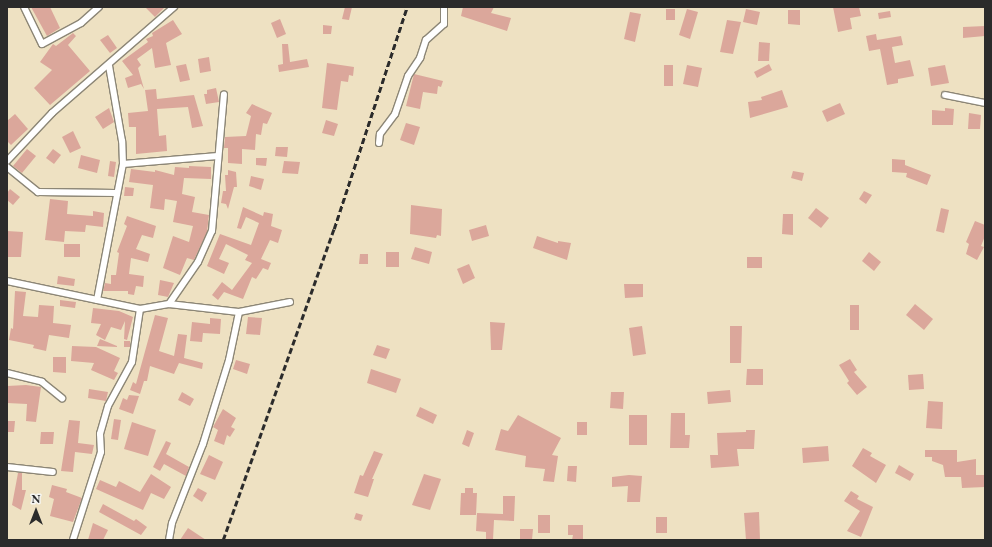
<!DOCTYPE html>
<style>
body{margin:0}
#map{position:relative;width:992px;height:547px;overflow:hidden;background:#eee1c2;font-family:"EB Garamond",serif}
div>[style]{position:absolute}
.building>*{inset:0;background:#dba79b}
.roads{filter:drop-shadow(1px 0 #8c8676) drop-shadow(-1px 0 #8c8676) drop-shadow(0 1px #8c8676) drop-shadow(0 -1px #8c8676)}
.street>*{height:6px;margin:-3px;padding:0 3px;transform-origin:3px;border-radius:3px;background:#fff}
.rail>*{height:2.5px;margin-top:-1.25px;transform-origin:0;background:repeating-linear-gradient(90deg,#2b2b2b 0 6px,transparent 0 9px)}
span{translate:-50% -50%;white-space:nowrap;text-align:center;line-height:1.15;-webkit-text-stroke:3.5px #f6f6f2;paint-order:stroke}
.frame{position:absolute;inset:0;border:8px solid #2b2b2b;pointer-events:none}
.north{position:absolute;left:16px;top:491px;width:40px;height:40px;-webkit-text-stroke:3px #f6f6f2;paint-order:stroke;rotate:0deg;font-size:11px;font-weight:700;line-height:16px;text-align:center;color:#2b2b2b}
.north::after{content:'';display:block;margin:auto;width:14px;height:18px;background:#2b2b2b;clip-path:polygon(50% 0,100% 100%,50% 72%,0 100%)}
</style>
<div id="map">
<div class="building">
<div style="clip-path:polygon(31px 7px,50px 7px,60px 28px,47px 36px)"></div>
<div style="clip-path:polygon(145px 7px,165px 7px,155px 17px)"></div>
<div style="clip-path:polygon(345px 7px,352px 7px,349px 20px,342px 19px)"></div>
<div style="clip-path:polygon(463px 7px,494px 7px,491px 13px,511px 18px,507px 31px,461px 16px)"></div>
<div style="clip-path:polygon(833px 7px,859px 7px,861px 16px,850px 18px,852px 29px,838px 32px)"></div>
<div style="clip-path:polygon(666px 9px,675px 9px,675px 20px,666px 20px)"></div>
<div style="clip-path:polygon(687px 9px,698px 12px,690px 39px,679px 35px)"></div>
<div style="clip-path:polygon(746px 9px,760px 12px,757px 25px,743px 22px)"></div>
<div style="clip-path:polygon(788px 10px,800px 10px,800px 25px,788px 24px)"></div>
<div style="clip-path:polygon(890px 11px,891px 17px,879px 19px,878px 13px)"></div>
<div style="clip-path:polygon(630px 12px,641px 14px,635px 42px,624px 39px)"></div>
<div style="clip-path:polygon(280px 19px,286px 34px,277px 38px,271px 23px)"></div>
<div style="clip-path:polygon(173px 20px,182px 34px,166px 43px,171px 65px,155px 68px,152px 48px,137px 59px,141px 65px,138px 68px,144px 89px,141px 84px,128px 88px,125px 78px,133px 75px,122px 61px,148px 42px,146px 39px,153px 36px,152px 33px)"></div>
<div style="clip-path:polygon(727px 20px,741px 22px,733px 54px,720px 52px)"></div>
<div style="clip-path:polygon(323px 25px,332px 26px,331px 34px,323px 34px)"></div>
<div style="clip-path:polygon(985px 26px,985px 36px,963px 38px,963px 27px)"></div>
<div style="clip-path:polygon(73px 33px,76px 36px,68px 45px,90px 71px,50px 105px,34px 88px,52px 70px,40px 62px,53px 44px,56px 46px)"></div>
<div style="clip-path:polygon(876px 34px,877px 40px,901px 36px,903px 45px,892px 47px,895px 63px,910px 60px,914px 76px,898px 79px,898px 83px,887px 85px,880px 49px,869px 51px,866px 36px)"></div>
<div style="clip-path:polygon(108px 35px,117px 48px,110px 53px,100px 40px)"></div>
<div style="clip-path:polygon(759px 42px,770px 43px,769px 61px,758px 61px)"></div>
<div style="clip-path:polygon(282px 44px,288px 44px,290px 62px,307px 59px,309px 67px,279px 72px,278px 65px,283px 64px)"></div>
<div style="clip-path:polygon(209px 57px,211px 71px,200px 73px,198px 59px)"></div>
<div style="clip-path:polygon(327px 63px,354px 67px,353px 76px,349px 75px,348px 82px,341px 81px,337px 110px,322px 108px)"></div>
<div style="clip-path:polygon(186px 64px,190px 80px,180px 82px,176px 66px)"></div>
<div style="clip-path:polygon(769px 64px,772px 70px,757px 78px,754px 72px)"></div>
<div style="clip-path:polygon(664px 65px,673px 65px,673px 86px,664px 86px)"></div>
<div style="clip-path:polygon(687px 65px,702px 68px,698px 87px,683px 84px)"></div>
<div style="clip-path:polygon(945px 65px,949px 83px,931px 86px,928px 68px)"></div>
<div style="clip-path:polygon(414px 74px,443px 81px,441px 87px,438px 86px,437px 94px,423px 92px,420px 109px,406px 106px)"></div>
<div style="clip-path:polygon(216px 88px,219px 102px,206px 104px,204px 94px,207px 94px,207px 90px)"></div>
<div style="clip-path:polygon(156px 89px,157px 99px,194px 95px,203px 126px,192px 128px,188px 107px,157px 109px,159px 136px,166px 135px,167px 151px,136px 154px,136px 127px,129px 127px,128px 113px,148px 111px,145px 90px)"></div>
<div style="clip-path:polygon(782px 90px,788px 107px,750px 118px,748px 102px,762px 100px,761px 97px)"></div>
<div style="clip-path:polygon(840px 103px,845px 114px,827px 122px,822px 111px)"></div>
<div style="clip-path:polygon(252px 104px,272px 113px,267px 124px,263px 123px,261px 135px,256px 134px,255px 150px,242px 149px,242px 164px,228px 163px,228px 148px,224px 148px,225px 137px,246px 136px,251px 116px,246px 113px)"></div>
<div style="clip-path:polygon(109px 108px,114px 122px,103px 129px,95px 117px)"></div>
<div style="clip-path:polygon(945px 108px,954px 109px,953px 125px,932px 125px,932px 110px,945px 111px)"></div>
<div style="clip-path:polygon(969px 113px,981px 115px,980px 129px,968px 129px)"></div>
<div style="clip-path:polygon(15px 114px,28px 129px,11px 145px,7px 141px,7px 121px)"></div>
<div style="clip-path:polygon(326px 120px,338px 124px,334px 136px,322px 133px)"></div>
<div style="clip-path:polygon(406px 123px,420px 127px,414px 145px,400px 140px)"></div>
<div style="clip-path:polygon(73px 131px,81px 148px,70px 153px,62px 137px)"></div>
<div style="clip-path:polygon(276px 147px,288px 147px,287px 157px,275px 156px)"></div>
<div style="clip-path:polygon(27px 149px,36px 156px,22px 173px,13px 166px)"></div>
<div style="clip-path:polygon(53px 149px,61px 155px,54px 164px,46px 158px)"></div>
<div style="clip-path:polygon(81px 155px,100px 160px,97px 173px,78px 168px)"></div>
<div style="clip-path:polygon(256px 158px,267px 158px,266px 166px,256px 165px)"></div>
<div style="clip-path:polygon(892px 159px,905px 160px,905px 165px,931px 175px,927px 185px,906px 177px,907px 173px,892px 172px)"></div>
<div style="clip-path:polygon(110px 161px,116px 162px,114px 177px,108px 176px)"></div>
<div style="clip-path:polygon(284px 161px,300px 162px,298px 174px,282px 173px)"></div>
<div style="clip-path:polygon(189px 166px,211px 167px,211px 179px,184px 178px,182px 194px,195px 197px,192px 212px,209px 215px,207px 232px,194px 260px,187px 258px,180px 275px,163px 268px,173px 236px,189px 242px,193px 226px,173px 222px,177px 201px,165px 199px,164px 210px,150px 208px,153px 185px,129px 182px,131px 169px,155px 172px,155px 170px,174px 175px,175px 167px,189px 168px)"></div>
<div style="clip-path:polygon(228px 170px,236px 172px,237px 187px,234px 187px,228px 209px,226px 204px,221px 203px,223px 191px,226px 191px,225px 175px,228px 175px)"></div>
<div style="clip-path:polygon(793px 171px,804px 173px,802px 181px,791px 178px)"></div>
<div style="clip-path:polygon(251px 176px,264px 179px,261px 190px,249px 186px)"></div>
<div style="clip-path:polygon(125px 187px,134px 188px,133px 196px,124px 196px)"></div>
<div style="clip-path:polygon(10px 189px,20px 197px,13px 205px,7px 200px,7px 193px)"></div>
<div style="clip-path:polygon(864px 191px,872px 195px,866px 204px,859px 199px)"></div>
<div style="clip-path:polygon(50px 199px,68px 201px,67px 214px,93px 216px,93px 211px,104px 213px,103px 227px,86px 225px,85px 232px,65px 231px,64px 242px,45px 240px)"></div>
<div style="clip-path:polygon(411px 205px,442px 209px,441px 236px,437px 235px,436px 238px,410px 234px)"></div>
<div style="clip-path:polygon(243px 207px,263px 216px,264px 212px,273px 214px,271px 226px,282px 230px,278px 243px,270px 240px,261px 259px,271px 263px,268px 270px,263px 268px,256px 279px,252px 277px,243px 299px,224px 292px,218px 300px,212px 295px,222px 282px,232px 290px,252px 263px,245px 260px,248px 255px,226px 244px,219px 259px,229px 263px,224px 274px,207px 266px,220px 234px,251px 245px,259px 223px,246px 217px,241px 229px,237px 228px)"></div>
<div style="clip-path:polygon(816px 208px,829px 218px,821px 228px,808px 218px)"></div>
<div style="clip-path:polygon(941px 208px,949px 210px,944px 233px,936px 231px)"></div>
<div style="clip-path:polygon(783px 214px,793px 214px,793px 235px,782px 234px)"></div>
<div style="clip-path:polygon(127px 216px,156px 226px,153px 238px,142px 235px,136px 249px,150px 254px,148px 262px,131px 258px,129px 274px,144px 276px,143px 287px,136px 286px,134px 295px,128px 294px,128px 291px,103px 291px,105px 283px,111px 284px,111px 275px,116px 275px,119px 253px,117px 252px,127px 226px,124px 224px)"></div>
<div style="clip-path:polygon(975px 221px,985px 225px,985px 236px,981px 246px,984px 247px,977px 260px,966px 254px,969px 244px,966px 242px)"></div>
<div style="clip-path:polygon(486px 225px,489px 236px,472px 241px,469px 230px)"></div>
<div style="clip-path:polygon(7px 231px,23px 232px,21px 257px,7px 257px)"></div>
<div style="clip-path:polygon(537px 236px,558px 243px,558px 241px,571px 243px,567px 260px,533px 248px)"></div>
<div style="clip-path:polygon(64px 244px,80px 244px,80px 257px,64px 257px)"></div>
<div style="clip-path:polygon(415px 247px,432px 252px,429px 264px,411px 259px)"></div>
<div style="clip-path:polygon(386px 252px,399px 252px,399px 267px,386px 267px)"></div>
<div style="clip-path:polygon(869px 252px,881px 262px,874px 271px,862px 261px)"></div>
<div style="clip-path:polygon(360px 254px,368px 254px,368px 264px,359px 264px)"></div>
<div style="clip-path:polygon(747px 257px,762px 257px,762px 268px,747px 268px)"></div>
<div style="clip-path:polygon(469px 264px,475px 278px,463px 284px,457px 269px)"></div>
<div style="clip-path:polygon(58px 276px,75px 279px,74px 286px,57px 284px)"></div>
<div style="clip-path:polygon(160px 280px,174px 283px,168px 297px,158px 295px)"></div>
<div style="clip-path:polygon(624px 284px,643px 284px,643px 297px,625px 298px)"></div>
<div style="clip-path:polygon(15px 291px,26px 292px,23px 316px,38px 317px,39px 305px,54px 306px,53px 323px,71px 325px,69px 338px,49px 335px,46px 351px,33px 348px,34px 345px,9px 340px,11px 328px,13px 329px)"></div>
<div style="clip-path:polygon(60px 300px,76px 302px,75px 308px,60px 306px)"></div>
<div style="clip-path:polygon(915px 304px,933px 319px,924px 330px,906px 315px)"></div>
<div style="clip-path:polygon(850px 305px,859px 305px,859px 330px,850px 330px)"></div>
<div style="clip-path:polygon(93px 308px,119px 311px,133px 317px,127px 340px,124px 339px,125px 321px,121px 330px,111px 327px,105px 340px,96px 335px,101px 324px,91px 323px)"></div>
<div style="clip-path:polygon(155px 315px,168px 318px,159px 351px,174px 356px,178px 334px,187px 335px,184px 358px,203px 363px,202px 369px,179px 363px,174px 374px,150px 366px,147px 381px,144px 381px,140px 394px,130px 390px,133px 382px,136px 384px)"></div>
<div style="clip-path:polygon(248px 317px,262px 318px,260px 335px,246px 334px)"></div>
<div style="clip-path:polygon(210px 318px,221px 319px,220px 334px,203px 333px,202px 342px,190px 341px,192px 322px,210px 324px)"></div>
<div style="clip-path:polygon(490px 322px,505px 323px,502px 350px,491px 350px)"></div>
<div style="clip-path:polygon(642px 326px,646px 354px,633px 356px,629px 328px)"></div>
<div style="clip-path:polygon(730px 326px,742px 326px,741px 363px,730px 363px)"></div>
<div style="clip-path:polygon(100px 339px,117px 346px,117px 347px,97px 346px)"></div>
<div style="clip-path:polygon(124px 341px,130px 341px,130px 347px,124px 347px)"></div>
<div style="clip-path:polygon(377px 345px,390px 349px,386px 359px,373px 355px)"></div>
<div style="clip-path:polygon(72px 346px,96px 347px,120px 358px,114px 371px,118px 373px,114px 380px,91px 370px,94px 363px,71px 361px)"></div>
<div style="clip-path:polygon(53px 357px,66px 357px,66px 373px,53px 372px)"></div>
<div style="clip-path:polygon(850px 359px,857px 370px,854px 372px,867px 387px,857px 395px,847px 383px,849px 381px,839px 365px)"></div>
<div style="clip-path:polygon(236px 360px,250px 364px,247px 374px,233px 369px)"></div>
<div style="clip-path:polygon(371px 369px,401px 379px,396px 393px,367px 383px)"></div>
<div style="clip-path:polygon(747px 369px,763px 369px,763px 385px,746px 385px)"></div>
<div style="clip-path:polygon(923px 374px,924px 389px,909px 390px,908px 375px)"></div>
<div style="clip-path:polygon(26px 385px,41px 387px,36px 422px,26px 421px,27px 404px,7px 403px,7px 386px)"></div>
<div style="clip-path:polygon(89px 389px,108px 392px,106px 401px,88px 398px)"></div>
<div style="clip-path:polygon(730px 390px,731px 402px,708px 404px,707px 392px)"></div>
<div style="clip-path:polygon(182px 392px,194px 399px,190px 406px,178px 400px)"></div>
<div style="clip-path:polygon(611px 392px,624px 392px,623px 409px,610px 408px)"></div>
<div style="clip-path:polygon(129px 395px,139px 396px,133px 414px,119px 409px,123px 398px,127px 400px)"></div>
<div style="clip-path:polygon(928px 401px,943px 402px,942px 429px,926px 428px)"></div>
<div style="clip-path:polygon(420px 407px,437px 415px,433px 424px,416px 416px)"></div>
<div style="clip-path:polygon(223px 409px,236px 418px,231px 427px,235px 429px,230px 437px,227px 435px,224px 445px,214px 441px,218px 430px,213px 427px)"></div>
<div style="clip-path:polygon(671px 413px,685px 413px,685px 435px,690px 435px,689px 448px,670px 448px)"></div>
<div style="clip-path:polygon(518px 415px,561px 438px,552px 455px,558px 456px,554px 482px,543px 481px,545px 469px,525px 467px,526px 456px,495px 450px,501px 429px,508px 431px)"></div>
<div style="clip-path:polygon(629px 415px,647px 415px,647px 445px,629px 445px)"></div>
<div style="clip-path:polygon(114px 419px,121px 420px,118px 440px,111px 439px)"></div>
<div style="clip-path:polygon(69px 420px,80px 421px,78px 443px,94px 445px,92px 454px,75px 452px,73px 472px,61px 471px)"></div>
<div style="clip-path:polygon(7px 421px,15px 421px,14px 432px,7px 432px)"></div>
<div style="clip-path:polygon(132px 422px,156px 430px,148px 456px,124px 449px)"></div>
<div style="clip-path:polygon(577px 422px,587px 422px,587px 435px,577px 435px)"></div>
<div style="clip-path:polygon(467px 430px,474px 433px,469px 447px,462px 444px)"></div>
<div style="clip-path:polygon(746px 430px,755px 430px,754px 449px,737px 449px,739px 466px,711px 468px,710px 455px,718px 455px,717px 433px,746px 432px)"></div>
<div style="clip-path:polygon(41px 432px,54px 432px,53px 444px,40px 444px)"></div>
<div style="clip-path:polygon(166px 441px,171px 443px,166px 454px,189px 467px,186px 476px,164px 464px,160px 471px,153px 467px)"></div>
<div style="clip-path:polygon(828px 446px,829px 461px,803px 463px,802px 448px)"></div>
<div style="clip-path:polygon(863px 448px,872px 453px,870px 456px,886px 465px,876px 483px,852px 466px)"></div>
<div style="clip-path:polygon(925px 450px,957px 450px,957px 462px,976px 459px,976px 475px,985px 475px,985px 487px,962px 488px,961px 477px,945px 477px,943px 465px,932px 461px,932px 457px,925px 457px)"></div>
<div style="clip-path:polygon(374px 451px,383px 454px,372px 479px,374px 479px,368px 497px,354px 493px,360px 475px,363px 476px)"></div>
<div style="clip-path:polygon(209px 455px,223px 462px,215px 480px,200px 474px)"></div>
<div style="clip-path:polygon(899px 465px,914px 474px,910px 481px,895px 473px)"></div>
<div style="clip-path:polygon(568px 466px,577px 466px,576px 482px,567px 481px)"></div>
<div style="clip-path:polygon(18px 473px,22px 473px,22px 490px,26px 490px,21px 510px,12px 505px)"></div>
<div style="clip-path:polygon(151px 474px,171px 487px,164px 499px,151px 493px,143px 510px,96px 489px,100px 480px,116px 487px,119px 481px,140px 492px)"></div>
<div style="clip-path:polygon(424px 474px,441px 479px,430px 510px,412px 505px)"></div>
<div style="clip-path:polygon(629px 475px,642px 476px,640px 502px,627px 502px,628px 486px,612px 487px,612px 477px)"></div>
<div style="clip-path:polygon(52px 485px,67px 489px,66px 492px,82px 498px,73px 522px,50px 516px,54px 499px,49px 497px)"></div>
<div style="clip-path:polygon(198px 488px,207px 493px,202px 502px,193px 496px)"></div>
<div style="clip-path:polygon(465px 488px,473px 488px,473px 493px,477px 493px,476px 515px,460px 515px,461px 493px,465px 493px)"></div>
<div style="clip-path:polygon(851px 491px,859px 496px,857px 499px,873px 507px,861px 537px,847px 531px,860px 511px,844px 501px)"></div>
<div style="clip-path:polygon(503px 496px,515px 496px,514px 521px,494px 520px,493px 540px,486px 540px,486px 532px,476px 531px,477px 513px,503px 514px)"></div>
<div style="clip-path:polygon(103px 504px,134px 521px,136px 519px,147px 527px,141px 535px,99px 512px)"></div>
<div style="clip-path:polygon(759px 512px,760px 540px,746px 540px,744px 513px)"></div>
<div style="clip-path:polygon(356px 513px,363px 515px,361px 521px,354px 519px)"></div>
<div style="clip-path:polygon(538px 515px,550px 515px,550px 533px,538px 533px)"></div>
<div style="clip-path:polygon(656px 517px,667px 517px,667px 533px,656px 533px)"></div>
<div style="clip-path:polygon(93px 523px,108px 530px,103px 540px,88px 540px)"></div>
<div style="clip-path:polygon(568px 525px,583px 525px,583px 540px,572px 540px,573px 535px,568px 535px)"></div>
<div style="clip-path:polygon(188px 528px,206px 540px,180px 540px)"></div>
<div style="clip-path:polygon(520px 529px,533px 529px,532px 540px,520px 540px)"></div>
</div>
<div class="roads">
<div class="street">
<div style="left:24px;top:7px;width:41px;rotate:64.1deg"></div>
<div style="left:42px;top:44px;width:44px;rotate:-28.3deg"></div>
<div style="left:81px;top:23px;width:24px;rotate:-42deg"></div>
<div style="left:945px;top:95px;width:41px;rotate:11.3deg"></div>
<div style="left:379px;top:143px;width:9px;rotate:-84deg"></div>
<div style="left:380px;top:134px;width:25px;rotate:-53deg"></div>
<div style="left:395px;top:114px;width:40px;rotate:-71.1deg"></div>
<div style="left:408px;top:76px;width:22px;rotate:-56deg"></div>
<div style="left:420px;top:58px;width:19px;rotate:-72deg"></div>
<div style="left:426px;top:40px;width:24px;rotate:-42deg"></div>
<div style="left:444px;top:24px;width:17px;rotate:-90deg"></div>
<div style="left:7px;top:161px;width:66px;rotate:-46.8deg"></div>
<div style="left:52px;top:113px;width:162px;rotate:-41deg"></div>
<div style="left:123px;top:164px;width:95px;rotate:-4.8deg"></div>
<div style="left:7px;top:167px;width:40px;rotate:39deg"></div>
<div style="left:38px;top:192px;width:78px;rotate:0.7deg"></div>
<div style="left:7px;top:281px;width:136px;rotate:11.9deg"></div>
<div style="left:140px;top:309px;width:54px;rotate:98.6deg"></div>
<div style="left:132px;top:362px;width:50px;rotate:118.6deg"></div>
<div style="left:108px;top:406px;width:29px;rotate:106deg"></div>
<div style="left:100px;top:434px;width:18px;rotate:87deg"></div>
<div style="left:101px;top:452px;width:92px;rotate:107.7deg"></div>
<div style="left:97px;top:300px;width:138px;rotate:-79.2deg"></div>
<div style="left:123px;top:164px;width:23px;rotate:-92deg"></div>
<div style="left:122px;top:141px;width:76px;rotate:-99.8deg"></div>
<div style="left:169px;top:304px;width:70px;rotate:6.5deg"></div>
<div style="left:239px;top:312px;width:52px;rotate:-11.1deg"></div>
<div style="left:140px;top:309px;width:29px;rotate:-10deg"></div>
<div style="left:169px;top:304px;width:51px;rotate:-55.4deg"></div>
<div style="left:198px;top:262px;width:34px;rotate:-66deg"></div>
<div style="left:212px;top:231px;width:137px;rotate:-85deg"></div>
<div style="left:7px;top:373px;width:36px;rotate:14deg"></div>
<div style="left:42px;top:382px;width:26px;rotate:39deg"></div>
<div style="left:7px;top:467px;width:46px;rotate:6.2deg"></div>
<div style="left:169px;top:540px;width:17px;rotate:-80deg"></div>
<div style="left:172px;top:523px;width:85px;rotate:-68.6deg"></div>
<div style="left:203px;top:444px;width:88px;rotate:-72.8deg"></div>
<div style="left:229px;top:360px;width:49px;rotate:-78.2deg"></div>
</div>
</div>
<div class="rail">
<div style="left:223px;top:540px;width:330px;rotate:-70.4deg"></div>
<div style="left:334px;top:229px;width:234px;rotate:-71.8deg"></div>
</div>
<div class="frame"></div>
<div class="north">N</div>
</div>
